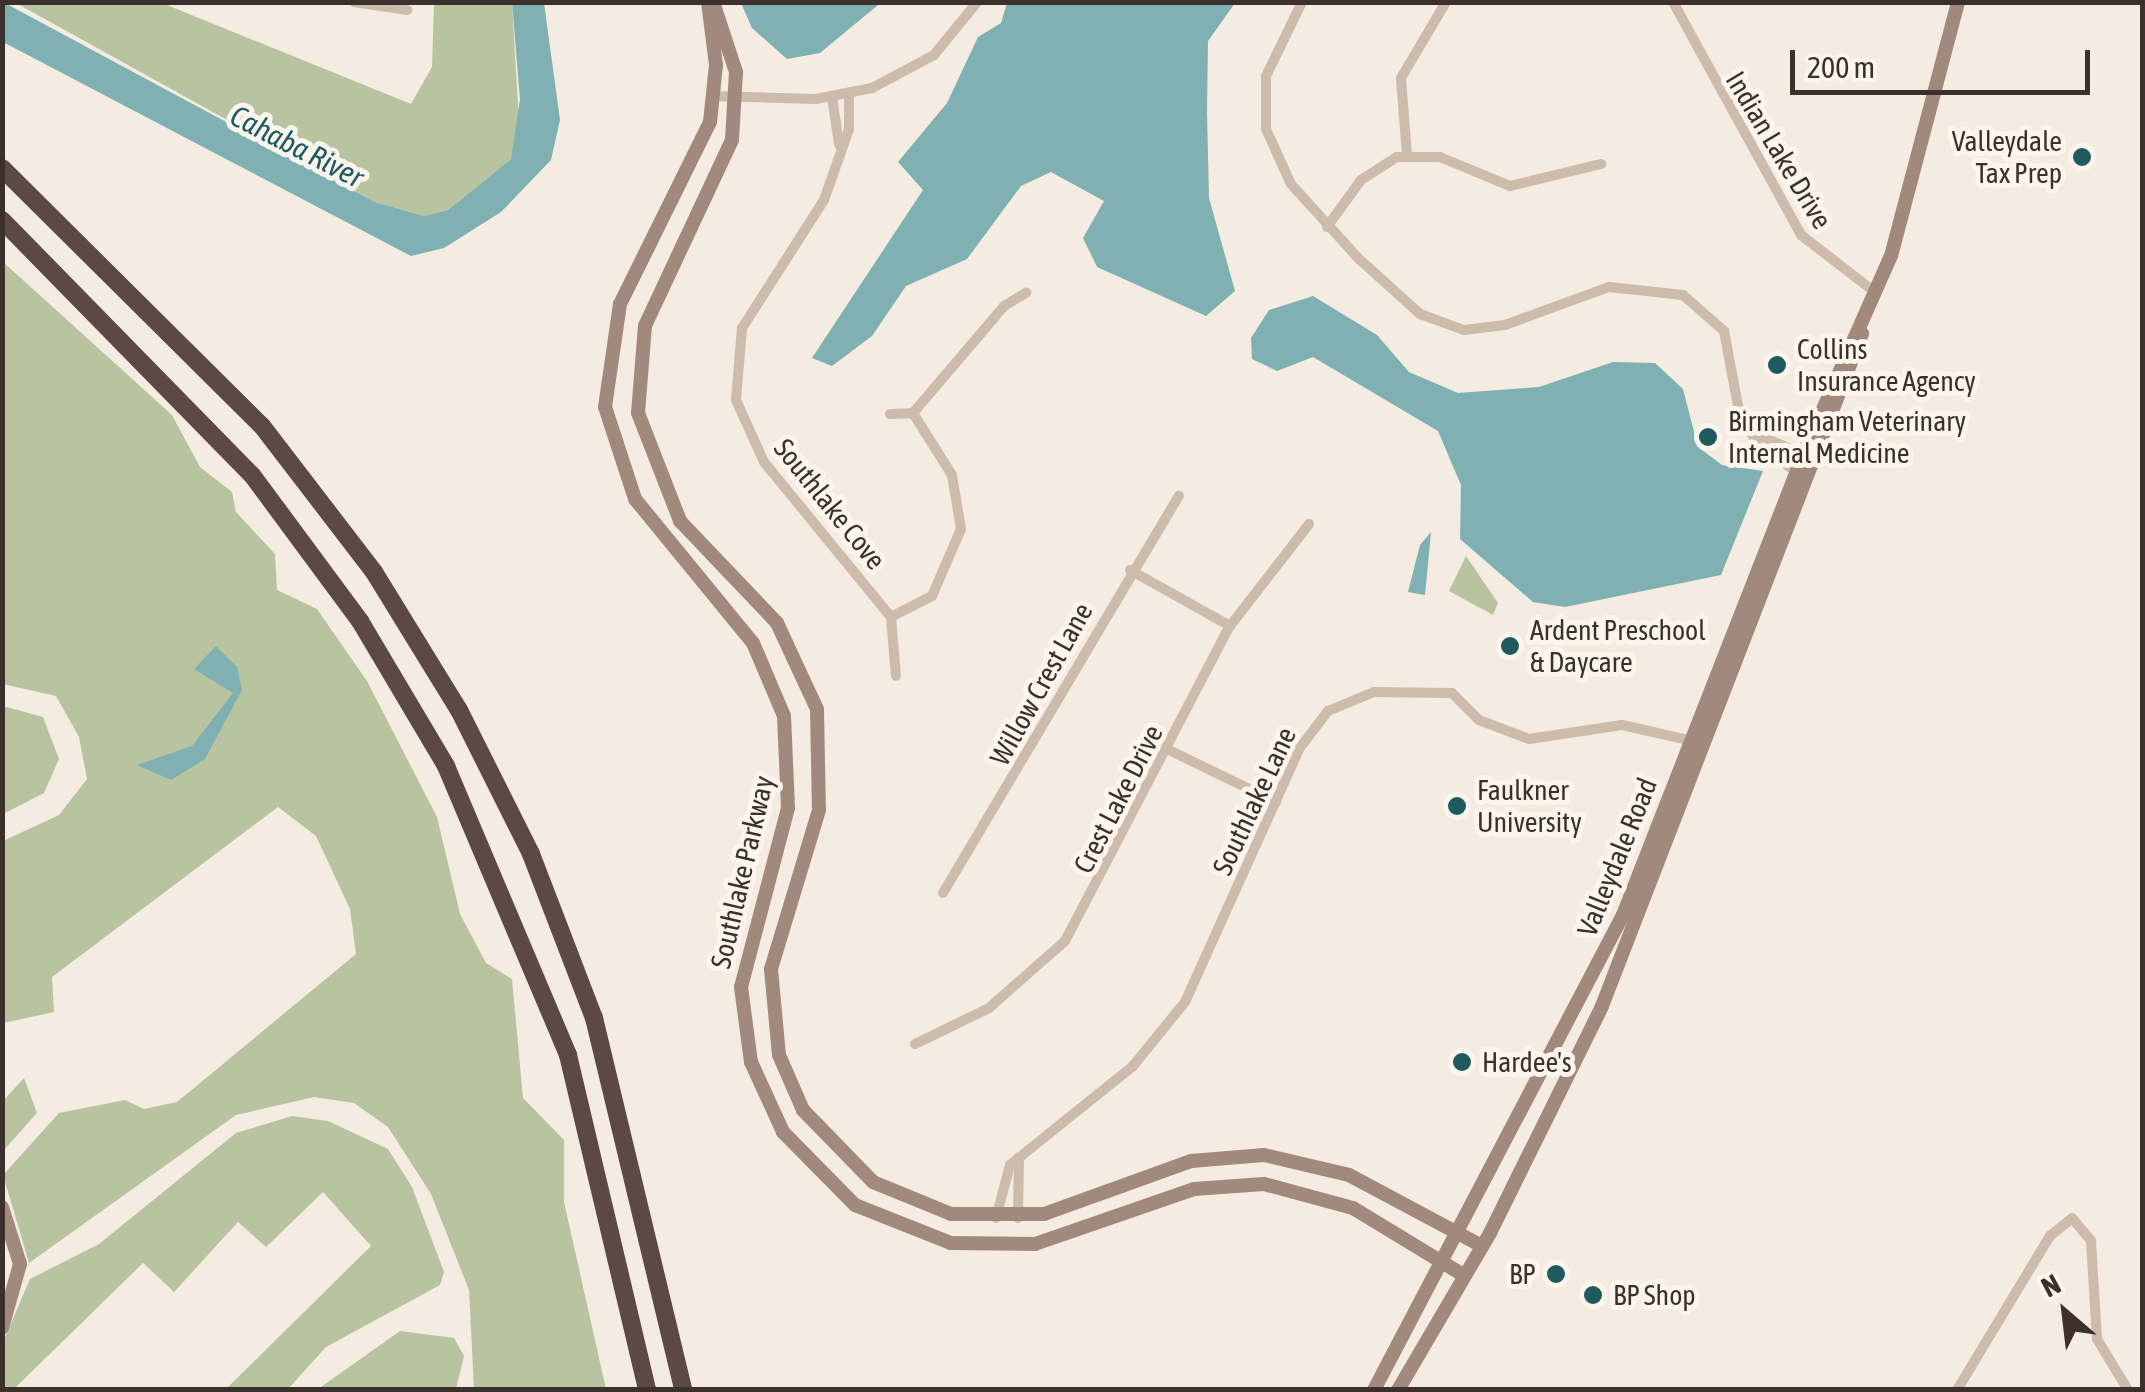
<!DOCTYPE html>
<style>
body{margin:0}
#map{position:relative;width:2145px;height:1392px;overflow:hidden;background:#f4ebe1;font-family:"Asap Condensed",sans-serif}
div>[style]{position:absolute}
.green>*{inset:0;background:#b8c4a0}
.water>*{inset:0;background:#7fb0b2}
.street>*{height:10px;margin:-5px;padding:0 5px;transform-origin:5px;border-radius:5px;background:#cdbbac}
.secondary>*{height:14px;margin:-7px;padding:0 7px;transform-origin:7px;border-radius:7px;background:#a18a7d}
.highway>*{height:18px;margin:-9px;padding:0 9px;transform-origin:9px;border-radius:9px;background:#5c4a42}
.dots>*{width:28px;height:28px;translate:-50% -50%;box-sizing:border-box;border:5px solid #fbf5ee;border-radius:50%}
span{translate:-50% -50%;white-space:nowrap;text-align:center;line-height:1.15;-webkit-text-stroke:10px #fbf5ee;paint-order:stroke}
.poi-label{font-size:28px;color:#3b302b}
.right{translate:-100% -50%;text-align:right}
.left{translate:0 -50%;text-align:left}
.street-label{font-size:28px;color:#3b302b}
.water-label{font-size:30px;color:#1f5a5e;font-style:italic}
.frame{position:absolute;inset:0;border:5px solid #3b302b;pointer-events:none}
.north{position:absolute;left:2015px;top:1262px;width:100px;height:100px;-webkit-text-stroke:8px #fbf5ee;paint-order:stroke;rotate:332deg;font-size:28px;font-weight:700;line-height:40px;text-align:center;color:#3b302b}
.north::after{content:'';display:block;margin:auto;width:35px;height:45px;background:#3b302b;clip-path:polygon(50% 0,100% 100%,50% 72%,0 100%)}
.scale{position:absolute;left:1790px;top:50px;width:300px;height:45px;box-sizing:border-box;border:5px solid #3b302b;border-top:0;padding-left:12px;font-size:30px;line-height:35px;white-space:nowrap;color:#3b302b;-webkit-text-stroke:8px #fbf5ee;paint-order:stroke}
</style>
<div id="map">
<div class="green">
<div style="clip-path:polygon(16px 3px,162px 3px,411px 104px,432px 67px,434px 3px,512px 3px,520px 139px,511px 159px,448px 210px,424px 216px,375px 202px)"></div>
<div style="clip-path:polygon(2px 261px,172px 415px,200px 467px,232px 492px,236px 512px,275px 554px,277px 590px,317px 609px,367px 681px,437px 817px,460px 914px,486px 963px,512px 979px,523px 1098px,564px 1140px,564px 1202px,606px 1389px,474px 1389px,469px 1290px,431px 1194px,388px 1127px,354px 1103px,314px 1097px,236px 1115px,29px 1263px,3px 1175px,59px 1113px,125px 1100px,144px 1109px,177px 1102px,356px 954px,350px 909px,316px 836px,278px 807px,52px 977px,54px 1012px,3px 1023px,3px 841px,59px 815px,87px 779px,79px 737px,56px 696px,3px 684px)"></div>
<div style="clip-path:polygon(1466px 556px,1498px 603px,1493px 615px,1449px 591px)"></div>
<div style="clip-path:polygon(3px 706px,43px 717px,59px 759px,44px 793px,3px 814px)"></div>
<div style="clip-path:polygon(24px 1078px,37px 1113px,3px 1151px,3px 1101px)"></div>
<div style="clip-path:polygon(292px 1116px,328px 1121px,388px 1149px,412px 1187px,444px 1272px,440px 1285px,326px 1347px,288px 1389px,226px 1389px,371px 1246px,323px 1192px,266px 1247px,238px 1222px,174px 1292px,143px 1263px,14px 1389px,3px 1389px,3px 1342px,30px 1279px,99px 1244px,236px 1133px)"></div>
<div style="clip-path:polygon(400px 1331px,454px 1338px,464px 1356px,456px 1389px,318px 1389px)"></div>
</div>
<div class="water">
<div style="clip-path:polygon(3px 2px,375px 202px,424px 216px,448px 210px,511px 159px,520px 99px,512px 3px,544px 3px,560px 120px,551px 160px,501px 212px,444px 248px,411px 256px,3px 42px)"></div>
<div style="clip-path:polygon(741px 3px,935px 3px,878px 5px,820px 53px,787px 59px,752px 28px)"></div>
<div style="clip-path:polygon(1007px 3px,1235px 3px,1208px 41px,1207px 113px,1209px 198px,1235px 291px,1206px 316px,1097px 267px,1083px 238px,1104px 201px,1051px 172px,1021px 186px,967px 259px,906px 286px,872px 336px,832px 366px,812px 358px,923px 190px,898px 162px,947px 103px,978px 37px,1001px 23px)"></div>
<div style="clip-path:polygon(1313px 296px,1377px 335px,1409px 372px,1458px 393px,1539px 387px,1613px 362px,1655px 363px,1683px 389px,1698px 447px,1722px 465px,1763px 471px,1721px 575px,1565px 607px,1533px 602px,1460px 539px,1461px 485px,1438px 431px,1313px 357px,1277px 371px,1252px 359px,1251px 338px,1269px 310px)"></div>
<div style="clip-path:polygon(1431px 532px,1425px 595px,1408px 592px,1420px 545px)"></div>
<div style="clip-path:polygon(216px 646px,237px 667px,242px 690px,205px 759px,171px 780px,137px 765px,192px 746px,233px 693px,194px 669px)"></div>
</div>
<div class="street">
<div style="left:354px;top:2px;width:54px;rotate:8.6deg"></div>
<div style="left:1302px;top:2px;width:82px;rotate:115.9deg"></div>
<div style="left:1266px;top:76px;width:53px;rotate:90deg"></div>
<div style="left:1266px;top:129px;width:60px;rotate:65.6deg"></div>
<div style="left:1291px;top:184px;width:100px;rotate:47.8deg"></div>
<div style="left:1358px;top:258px;width:84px;rotate:42.1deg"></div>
<div style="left:1420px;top:314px;width:47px;rotate:20deg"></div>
<div style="left:1464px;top:330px;width:41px;rotate:-7deg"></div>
<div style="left:1505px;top:325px;width:111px;rotate:-20.1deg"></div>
<div style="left:1609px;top:287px;width:74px;rotate:6.2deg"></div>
<div style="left:1683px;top:295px;width:55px;rotate:41.3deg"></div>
<div style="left:1724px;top:331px;width:76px;rotate:79.4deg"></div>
<div style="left:1738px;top:406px;width:45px;rotate:63.4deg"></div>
<div style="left:1758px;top:446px;width:50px;rotate:33.7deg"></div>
<div style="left:1673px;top:2px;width:266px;rotate:61.2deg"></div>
<div style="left:1801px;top:235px;width:95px;rotate:37.7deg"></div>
<div style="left:849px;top:93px;width:36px;rotate:90deg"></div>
<div style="left:849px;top:129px;width:75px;rotate:109.4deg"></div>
<div style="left:824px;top:200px;width:152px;rotate:122.6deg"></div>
<div style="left:742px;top:328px;width:72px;rotate:94.8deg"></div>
<div style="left:736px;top:400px;width:68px;rotate:65.7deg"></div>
<div style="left:764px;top:462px;width:200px;rotate:50.7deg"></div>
<div style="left:891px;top:617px;width:59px;rotate:85.2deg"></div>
<div style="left:713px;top:96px;width:103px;rotate:1.7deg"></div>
<div style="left:816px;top:99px;width:57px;rotate:-11.1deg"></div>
<div style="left:872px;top:88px;width:70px;rotate:-28deg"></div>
<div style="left:934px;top:55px;width:68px;rotate:-50.9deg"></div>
<div style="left:832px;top:97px;width:48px;rotate:81.5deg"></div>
<div style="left:1407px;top:155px;width:77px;rotate:-94.5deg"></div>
<div style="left:1401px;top:78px;width:88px;rotate:-59.4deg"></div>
<div style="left:1327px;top:227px;width:58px;rotate:-54.1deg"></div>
<div style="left:1361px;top:180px;width:43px;rotate:-32.6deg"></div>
<div style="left:1397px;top:157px;width:43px"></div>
<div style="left:1440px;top:157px;width:76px;rotate:22.5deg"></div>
<div style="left:1510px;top:186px;width:94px;rotate:-13.6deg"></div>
<div style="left:913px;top:413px;width:140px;rotate:-49.6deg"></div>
<div style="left:1004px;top:306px;width:26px;rotate:-31deg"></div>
<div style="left:890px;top:414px;width:23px;rotate:-2deg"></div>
<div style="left:1750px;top:431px;width:61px;rotate:24.1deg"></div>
<div style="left:1130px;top:570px;width:115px;rotate:29.2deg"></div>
<div style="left:891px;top:617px;width:46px;rotate:-27.1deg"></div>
<div style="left:932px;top:596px;width:73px;rotate:-66.6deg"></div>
<div style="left:961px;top:529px;width:55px;rotate:-99.5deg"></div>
<div style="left:952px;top:475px;width:73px;rotate:-122.2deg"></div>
<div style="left:1171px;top:751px;width:117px;rotate:25.9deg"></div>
<div style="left:943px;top:893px;width:462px;rotate:-59.3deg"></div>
<div style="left:915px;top:1044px;width:82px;rotate:-25.9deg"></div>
<div style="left:989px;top:1008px;width:101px;rotate:-41.4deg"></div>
<div style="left:1065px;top:941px;width:356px;rotate:-62.4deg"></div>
<div style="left:1230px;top:626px;width:129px;rotate:-52.2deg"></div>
<div style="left:996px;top:1218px;width:55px;rotate:-75.2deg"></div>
<div style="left:1010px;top:1165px;width:158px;rotate:-38.8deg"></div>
<div style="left:1133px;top:1066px;width:82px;rotate:-50.9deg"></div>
<div style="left:1185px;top:1002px;width:277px;rotate:-65.7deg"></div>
<div style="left:1299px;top:749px;width:48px;rotate:-52.7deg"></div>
<div style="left:1328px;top:711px;width:50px;rotate:-22.4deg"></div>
<div style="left:1374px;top:692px;width:78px;rotate:0.7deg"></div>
<div style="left:1452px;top:693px;width:38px;rotate:45deg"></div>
<div style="left:1479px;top:720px;width:53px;rotate:20.8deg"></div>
<div style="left:1529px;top:739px;width:94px;rotate:-8.6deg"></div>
<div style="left:1622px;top:725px;width:73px;rotate:12.7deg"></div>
<div style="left:1018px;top:1218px;width:61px;rotate:-89.1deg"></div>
<div style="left:1957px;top:1390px;width:180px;rotate:-58.9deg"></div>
<div style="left:2050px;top:1236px;width:28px;rotate:-39deg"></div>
<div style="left:2072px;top:1218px;width:30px;rotate:50deg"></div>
<div style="left:2091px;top:1241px;width:98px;rotate:86.5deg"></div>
<div style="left:2097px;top:1339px;width:60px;rotate:58.7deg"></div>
</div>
<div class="secondary">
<div style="left:708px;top:2px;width:64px;rotate:82.8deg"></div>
<div style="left:716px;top:65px;width:57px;rotate:96deg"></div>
<div style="left:710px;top:122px;width:203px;rotate:116.3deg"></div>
<div style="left:620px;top:304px;width:104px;rotate:98.3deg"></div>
<div style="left:605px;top:407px;width:97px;rotate:71.9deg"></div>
<div style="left:635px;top:499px;width:186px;rotate:50.7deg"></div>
<div style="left:753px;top:643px;width:79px;rotate:67deg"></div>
<div style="left:784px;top:716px;width:92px;rotate:87.5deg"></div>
<div style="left:788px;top:808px;width:185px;rotate:104.7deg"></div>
<div style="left:741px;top:987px;width:76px;rotate:82.4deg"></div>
<div style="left:751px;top:1062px;width:77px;rotate:65.4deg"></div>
<div style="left:783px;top:1132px;width:103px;rotate:45.4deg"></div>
<div style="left:855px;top:1205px;width:103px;rotate:21.6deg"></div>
<div style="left:951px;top:1243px;width:84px;rotate:0.7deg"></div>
<div style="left:1035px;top:1244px;width:168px;rotate:-19.1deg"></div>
<div style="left:1194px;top:1189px;width:70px;rotate:-4.1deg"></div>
<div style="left:1264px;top:1184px;width:92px;rotate:15.1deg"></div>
<div style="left:1353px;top:1208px;width:129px;rotate:31.3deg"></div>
<div style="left:714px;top:5px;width:71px;rotate:71.8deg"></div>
<div style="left:736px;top:72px;width:68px;rotate:93.4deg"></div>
<div style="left:732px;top:140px;width:205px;rotate:115.1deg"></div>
<div style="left:645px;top:326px;width:87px;rotate:94.6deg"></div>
<div style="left:638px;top:413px;width:116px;rotate:68.7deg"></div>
<div style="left:680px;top:521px;width:141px;rotate:46.4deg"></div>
<div style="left:777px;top:623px;width:95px;rotate:65.1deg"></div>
<div style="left:817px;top:709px;width:101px;rotate:88.9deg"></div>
<div style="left:819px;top:810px;width:166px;rotate:106.8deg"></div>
<div style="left:771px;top:969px;width:86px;rotate:84.7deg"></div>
<div style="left:779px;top:1055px;width:60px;rotate:66.4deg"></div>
<div style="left:803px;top:1110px;width:100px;rotate:45.8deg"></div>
<div style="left:873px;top:1182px;width:84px;rotate:22.3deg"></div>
<div style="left:951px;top:1214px;width:93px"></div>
<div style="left:1044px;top:1214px;width:156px;rotate:-19.8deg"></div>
<div style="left:1191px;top:1161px;width:73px;rotate:-4.7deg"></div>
<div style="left:1264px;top:1155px;width:87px;rotate:13.2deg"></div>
<div style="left:1349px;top:1175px;width:151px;rotate:28.1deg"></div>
<div style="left:2px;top:1207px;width:60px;rotate:72.5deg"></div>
<div style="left:20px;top:1264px;width:66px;rotate:105.7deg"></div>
<div style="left:1374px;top:1390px;width:536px;rotate:-62.34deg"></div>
<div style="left:1623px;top:915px;width:497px;rotate:-68.6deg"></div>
<div style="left:1804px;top:452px;width:214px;rotate:-66.1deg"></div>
<div style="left:1891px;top:256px;width:263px;rotate:-75.2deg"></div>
<div style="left:1398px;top:1390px;width:182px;rotate:-59.6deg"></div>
<div style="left:1490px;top:1233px;width:253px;rotate:-63.7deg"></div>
<div style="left:1602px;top:1006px;width:721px;rotate:-68.85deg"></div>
</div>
<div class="highway">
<div style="left:2px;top:168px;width:366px;rotate:44.8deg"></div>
<div style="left:262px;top:426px;width:184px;rotate:52.5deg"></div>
<div style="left:374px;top:572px;width:162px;rotate:58.4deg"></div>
<div style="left:459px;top:710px;width:161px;rotate:63.4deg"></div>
<div style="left:531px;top:854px;width:176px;rotate:69deg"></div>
<div style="left:594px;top:1018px;width:382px;rotate:76.5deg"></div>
<div style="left:2px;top:220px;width:357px;rotate:45.6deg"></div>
<div style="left:252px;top:475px;width:182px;rotate:53.5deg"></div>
<div style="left:360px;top:621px;width:169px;rotate:59.3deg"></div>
<div style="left:446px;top:766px;width:314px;rotate:67.1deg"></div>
<div style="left:568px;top:1055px;width:344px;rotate:76.7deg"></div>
</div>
<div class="dots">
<div style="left:2082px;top:157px;background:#1f5a5e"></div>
<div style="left:1777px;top:365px;background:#1f5a5e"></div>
<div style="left:1708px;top:437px;background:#1f5a5e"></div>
<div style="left:1510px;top:646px;background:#1f5a5e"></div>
<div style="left:1457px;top:806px;background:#1f5a5e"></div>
<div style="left:1462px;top:1062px;background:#1f5a5e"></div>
<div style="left:1556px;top:1274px;background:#1f5a5e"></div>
<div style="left:1593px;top:1295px;background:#1f5a5e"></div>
</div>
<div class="poi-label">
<span class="right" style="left:2062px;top:157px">Valleydale<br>Tax Prep</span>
<span class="left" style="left:1797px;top:365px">Collins<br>Insurance Agency</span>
<span class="left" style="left:1728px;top:437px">Birmingham Veterinary<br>Internal Medicine</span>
<span class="left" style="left:1530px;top:646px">Ardent Preschool<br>&amp; Daycare</span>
<span class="left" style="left:1477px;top:806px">Faulkner<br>University</span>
<span class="left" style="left:1482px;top:1062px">Hardee's</span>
<span class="right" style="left:1536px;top:1274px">BP</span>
<span class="left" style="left:1613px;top:1295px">BP Shop</span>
</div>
<div class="street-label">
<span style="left:1779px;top:150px;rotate:59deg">Indian Lake Drive</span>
<span style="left:830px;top:504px;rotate:51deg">Southlake Cove</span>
<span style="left:1041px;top:684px;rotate:-61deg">Willow Crest Lane</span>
<span style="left:1118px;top:799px;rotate:-63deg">Crest Lake Drive</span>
<span style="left:1254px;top:801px;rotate:-65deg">Southlake Lane</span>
<span style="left:1617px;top:857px;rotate:-68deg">Valleydale Road</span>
<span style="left:742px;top:872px;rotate:-77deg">Southlake Parkway</span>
</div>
<div class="water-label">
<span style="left:297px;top:146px;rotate:27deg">Cahaba River</span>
</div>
<div class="frame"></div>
<div class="north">N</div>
<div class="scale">200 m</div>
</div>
